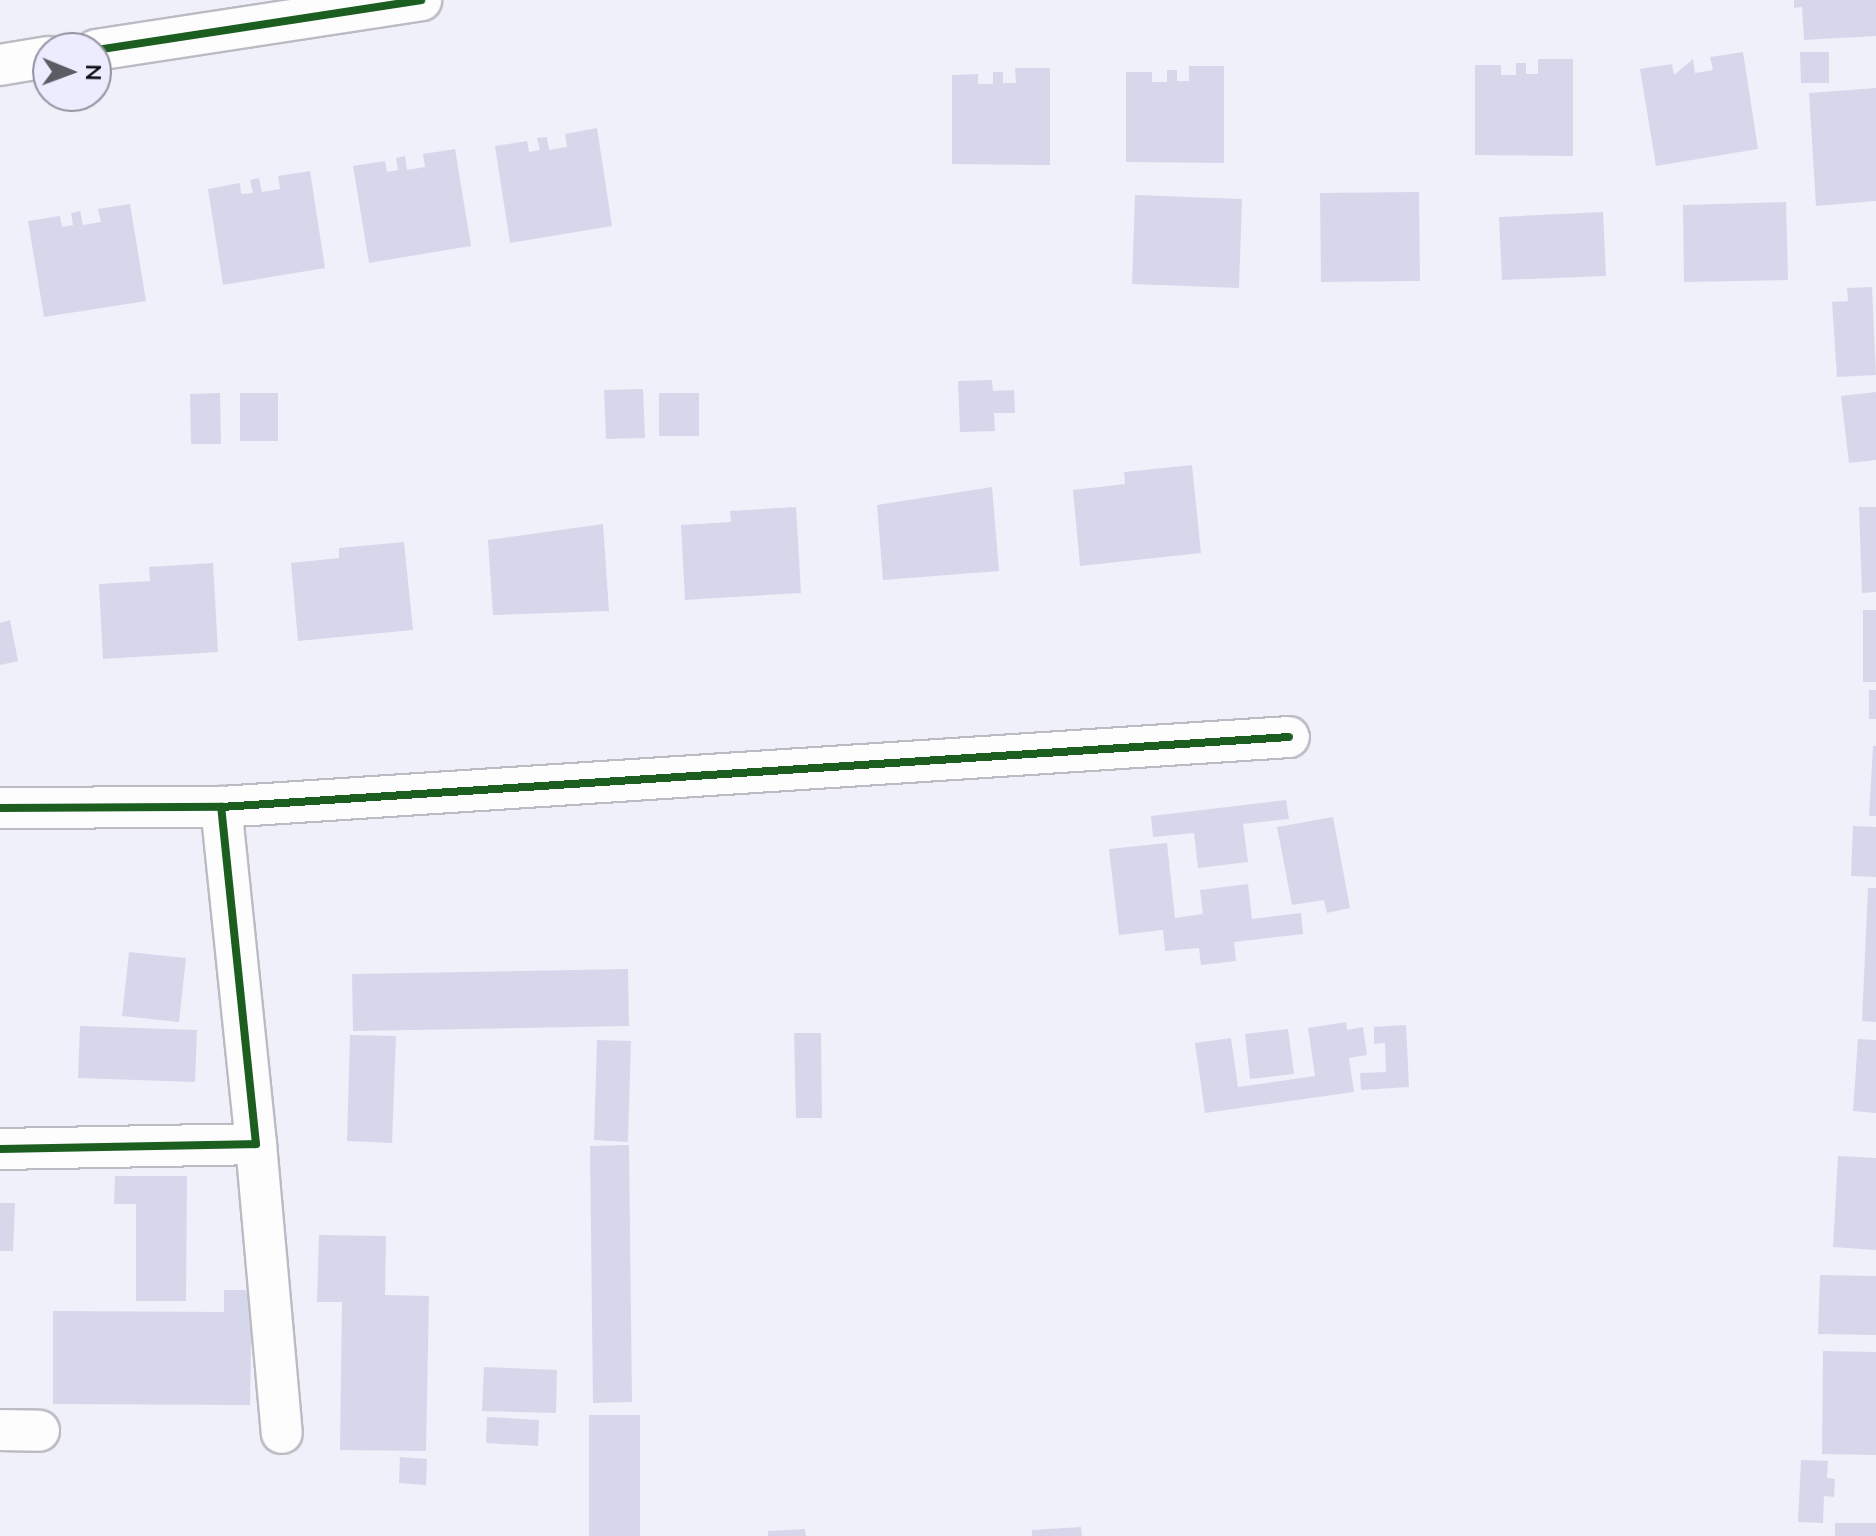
<!DOCTYPE html>
<style>
body{margin:0}
#map{position:relative;width:1876px;height:1536px;overflow:hidden;background:#f0f0fa;font-family:Mulish,sans-serif}
div>[style]{position:absolute}
.building>*{inset:0;background:#d7d7ec}
.roads{filter:drop-shadow(2px 0 #bbbbc4) drop-shadow(-2px 0 #bbbbc4) drop-shadow(0 2px #bbbbc4) drop-shadow(0 -2px #bbbbc4)}
.street>*{height:40px;margin:-20px;padding:0 20px;transform-origin:20px;border-radius:20px;background:#fdfdfe}
.cycleway>*{height:8px;margin:-4px;padding:0 4px;transform-origin:4px;border-radius:4px;background:#1b5e20}
span{translate:-50% -50%;white-space:nowrap;text-align:center;line-height:1.15;-webkit-text-stroke:8px #ececfe;paint-order:stroke}
.north{position:absolute;left:32px;top:32px;width:80px;height:80px;box-sizing:border-box;background:#ececfe;border:2px solid #9292a0;border-radius:50%;rotate:91deg;font-size:22px;font-weight:700;line-height:32px;text-align:center;color:#0c0c13}
.north::after{content:'';display:block;margin:auto;width:28px;height:36px;background:#5c5c64;clip-path:polygon(50% 0,100% 100%,50% 72%,0 100%)}
</style>
<div id="map">
<div class="building">
<div style="clip-path:polygon(1794px 0,1876px 0,1876px 36px,1804px 40px,1802px 7px,1794px 8px)"></div>
<div style="clip-path:polygon(1743px 52px,1758px 149px,1656px 166px,1640px 69px,1672px 64px,1674px 75px,1693px 59px,1695px 73px,1713px 70px,1710px 57px)"></div>
<div style="clip-path:polygon(1800px 52px,1829px 52px,1829px 83px,1801px 83px)"></div>
<div style="clip-path:polygon(1538px 59px,1573px 59px,1573px 156px,1475px 155px,1475px 65px,1501px 65px,1501px 75px,1516px 75px,1516px 63px,1526px 63px,1526px 74px,1538px 74px)"></div>
<div style="clip-path:polygon(1189px 66px,1224px 66px,1224px 163px,1126px 162px,1126px 72px,1152px 72px,1152px 82px,1167px 82px,1167px 70px,1177px 70px,1177px 81px,1189px 81px)"></div>
<div style="clip-path:polygon(1015px 68px,1050px 68px,1050px 165px,952px 164px,952px 75px,978px 74px,978px 84px,993px 84px,993px 72px,1003px 72px,1003px 83px,1016px 83px)"></div>
<div style="clip-path:polygon(1876px 88px,1876px 201px,1816px 206px,1809px 93px)"></div>
<div style="clip-path:polygon(597px 128px,612px 226px,510px 243px,495px 146px,527px 141px,529px 152px,540px 150px,537px 138px,547px 137px,549px 150px,567px 147px,565px 134px)"></div>
<div style="clip-path:polygon(455px 149px,471px 246px,369px 263px,353px 166px,385px 161px,387px 172px,398px 170px,396px 158px,405px 156px,407px 170px,425px 167px,423px 154px)"></div>
<div style="clip-path:polygon(310px 171px,325px 268px,223px 285px,208px 189px,240px 183px,241px 194px,253px 193px,250px 180px,259px 178px,262px 192px,280px 189px,278px 176px)"></div>
<div style="clip-path:polygon(1419px 192px,1420px 281px,1321px 282px,1320px 193px)"></div>
<div style="clip-path:polygon(1135px 195px,1242px 199px,1239px 288px,1132px 284px)"></div>
<div style="clip-path:polygon(1786px 202px,1788px 280px,1684px 282px,1683px 205px)"></div>
<div style="clip-path:polygon(130px 204px,146px 301px,44px 317px,28px 221px,60px 216px,62px 227px,73px 225px,71px 213px,80px 211px,83px 225px,101px 222px,98px 209px)"></div>
<div style="clip-path:polygon(1603px 212px,1606px 276px,1502px 280px,1499px 217px)"></div>
<div style="clip-path:polygon(1872px 287px,1876px 375px,1837px 377px,1832px 302px,1848px 301px,1847px 288px)"></div>
<div style="clip-path:polygon(992px 380px,993px 391px,1014px 390px,1015px 413px,994px 413px,995px 431px,960px 432px,958px 381px)"></div>
<div style="clip-path:polygon(643px 389px,645px 438px,606px 439px,604px 390px)"></div>
<div style="clip-path:polygon(1876px 392px,1876px 460px,1849px 463px,1841px 396px)"></div>
<div style="clip-path:polygon(220px 393px,221px 444px,191px 444px,190px 394px)"></div>
<div style="clip-path:polygon(240px 393px,278px 393px,278px 441px,240px 441px)"></div>
<div style="clip-path:polygon(659px 393px,699px 393px,699px 436px,659px 436px)"></div>
<div style="clip-path:polygon(1192px 465px,1201px 553px,1080px 566px,1073px 490px,1125px 484px,1124px 472px)"></div>
<div style="clip-path:polygon(992px 487px,999px 571px,883px 580px,877px 505px)"></div>
<div style="clip-path:polygon(796px 507px,801px 593px,685px 600px,681px 525px,731px 522px,730px 511px)"></div>
<div style="clip-path:polygon(1859px 507px,1876px 507px,1876px 592px,1862px 593px)"></div>
<div style="clip-path:polygon(603px 524px,609px 611px,493px 615px,488px 540px)"></div>
<div style="clip-path:polygon(404px 542px,413px 630px,298px 641px,291px 563px,339px 558px,339px 548px)"></div>
<div style="clip-path:polygon(213px 563px,218px 652px,103px 659px,99px 584px,150px 581px,149px 567px)"></div>
<div style="clip-path:polygon(1863px 610px,1876px 610px,1876px 682px,1863px 682px)"></div>
<div style="clip-path:polygon(10px 620px,18px 661px,0 665px,0 623px)"></div>
<div style="clip-path:polygon(1869px 690px,1876px 690px,1876px 719px,1869px 719px)"></div>
<div style="clip-path:polygon(1873px 746px,1876px 746px,1876px 816px,1869px 816px)"></div>
<div style="clip-path:polygon(1286px 800px,1289px 819px,1243px 824px,1248px 862px,1198px 868px,1194px 833px,1153px 837px,1151px 816px)"></div>
<div style="clip-path:polygon(1333px 817px,1350px 908px,1327px 913px,1324px 900px,1292px 905px,1277px 827px)"></div>
<div style="clip-path:polygon(1853px 826px,1876px 827px,1876px 877px,1851px 876px)"></div>
<div style="clip-path:polygon(1167px 843px,1175px 918px,1203px 914px,1200px 890px,1248px 884px,1252px 919px,1301px 913px,1303px 934px,1234px 942px,1236px 961px,1201px 965px,1199px 948px,1165px 951px,1163px 930px,1119px 935px,1109px 849px)"></div>
<div style="clip-path:polygon(1868px 888px,1876px 888px,1876px 1022px,1862px 1021px)"></div>
<div style="clip-path:polygon(129px 952px,186px 958px,179px 1022px,122px 1016px)"></div>
<div style="clip-path:polygon(628px 969px,629px 1026px,353px 1031px,352px 974px)"></div>
<div style="clip-path:polygon(1346px 1022px,1347px 1030px,1363px 1027px,1367px 1055px,1349px 1058px,1354px 1092px,1205px 1113px,1195px 1043px,1231px 1038px,1238px 1087px,1315px 1076px,1308px 1028px)"></div>
<div style="clip-path:polygon(1406px 1025px,1409px 1087px,1361px 1090px,1360px 1073px,1386px 1072px,1385px 1043px,1374px 1044px,1374px 1027px)"></div>
<div style="clip-path:polygon(80px 1026px,197px 1030px,195px 1082px,78px 1078px)"></div>
<div style="clip-path:polygon(1288px 1029px,1294px 1074px,1250px 1079px,1245px 1034px)"></div>
<div style="clip-path:polygon(794px 1033px,821px 1033px,822px 1118px,796px 1118px)"></div>
<div style="clip-path:polygon(350px 1035px,396px 1036px,392px 1143px,347px 1141px)"></div>
<div style="clip-path:polygon(1858px 1039px,1876px 1040px,1876px 1113px,1853px 1111px)"></div>
<div style="clip-path:polygon(597px 1040px,631px 1041px,628px 1142px,594px 1140px)"></div>
<div style="clip-path:polygon(629px 1145px,632px 1402px,593px 1403px,590px 1146px)"></div>
<div style="clip-path:polygon(1838px 1156px,1876px 1158px,1876px 1250px,1833px 1247px)"></div>
<div style="clip-path:polygon(115px 1176px,187px 1176px,186px 1301px,136px 1301px,136px 1204px,114px 1204px)"></div>
<div style="clip-path:polygon(0 1203px,15px 1203px,13px 1251px,0 1251px)"></div>
<div style="clip-path:polygon(319px 1235px,386px 1236px,385px 1295px,429px 1296px,426px 1451px,340px 1450px,342px 1302px,317px 1302px)"></div>
<div style="clip-path:polygon(1820px 1275px,1876px 1276px,1876px 1335px,1818px 1334px)"></div>
<div style="clip-path:polygon(224px 1290px,252px 1290px,250px 1405px,53px 1404px,53px 1311px,224px 1312px)"></div>
<div style="clip-path:polygon(1823px 1351px,1876px 1352px,1876px 1455px,1822px 1454px)"></div>
<div style="clip-path:polygon(484px 1367px,557px 1370px,556px 1413px,482px 1411px)"></div>
<div style="clip-path:polygon(589px 1415px,640px 1415px,640px 1536px,589px 1536px)"></div>
<div style="clip-path:polygon(487px 1417px,539px 1420px,538px 1446px,486px 1443px)"></div>
<div style="clip-path:polygon(400px 1457px,427px 1459px,426px 1485px,399px 1483px)"></div>
<div style="clip-path:polygon(1801px 1460px,1828px 1461px,1827px 1478px,1835px 1479px,1834px 1497px,1824px 1496px,1823px 1523px,1798px 1522px)"></div>
<div style="clip-path:polygon(1835px 1523px,1876px 1523px,1876px 1536px,1835px 1536px)"></div>
<div style="clip-path:polygon(1081px 1527px,1082px 1536px,1032px 1536px,1032px 1530px)"></div>
<div style="clip-path:polygon(805px 1529px,806px 1536px,768px 1536px,768px 1531px)"></div>
</div>
<div class="roads">
<div class="street">
<div style="left:96px;top:50px;width:329px;rotate:-8.7deg"></div>
<div style="left:0;top:65px;width:49px;rotate:-9.5deg"></div>
<div style="left:0;top:808px;width:221px;rotate:-0.3deg"></div>
<div style="left:221px;top:807px;width:1070px;rotate:-3.75deg"></div>
<div style="left:256px;top:1144px;width:290px;rotate:84.9deg"></div>
<div style="left:0;top:1149px;width:256px;rotate:-1.1deg"></div>
<div style="left:256px;top:1144px;width:339px;rotate:-95.9deg"></div>
<div style="left:0;top:1430px;width:39px;rotate:1deg"></div>
</div>
</div>
<div class="cycleway">
<div style="left:96px;top:50px;width:329px;rotate:-8.7deg"></div>
<div style="left:0;top:808px;width:221px;rotate:-0.3deg"></div>
<div style="left:221px;top:807px;width:1070px;rotate:-3.75deg"></div>
<div style="left:0;top:1149px;width:256px;rotate:-1.1deg"></div>
<div style="left:256px;top:1144px;width:339px;rotate:-95.9deg"></div>
</div>
<div class="north">N</div>
</div>
